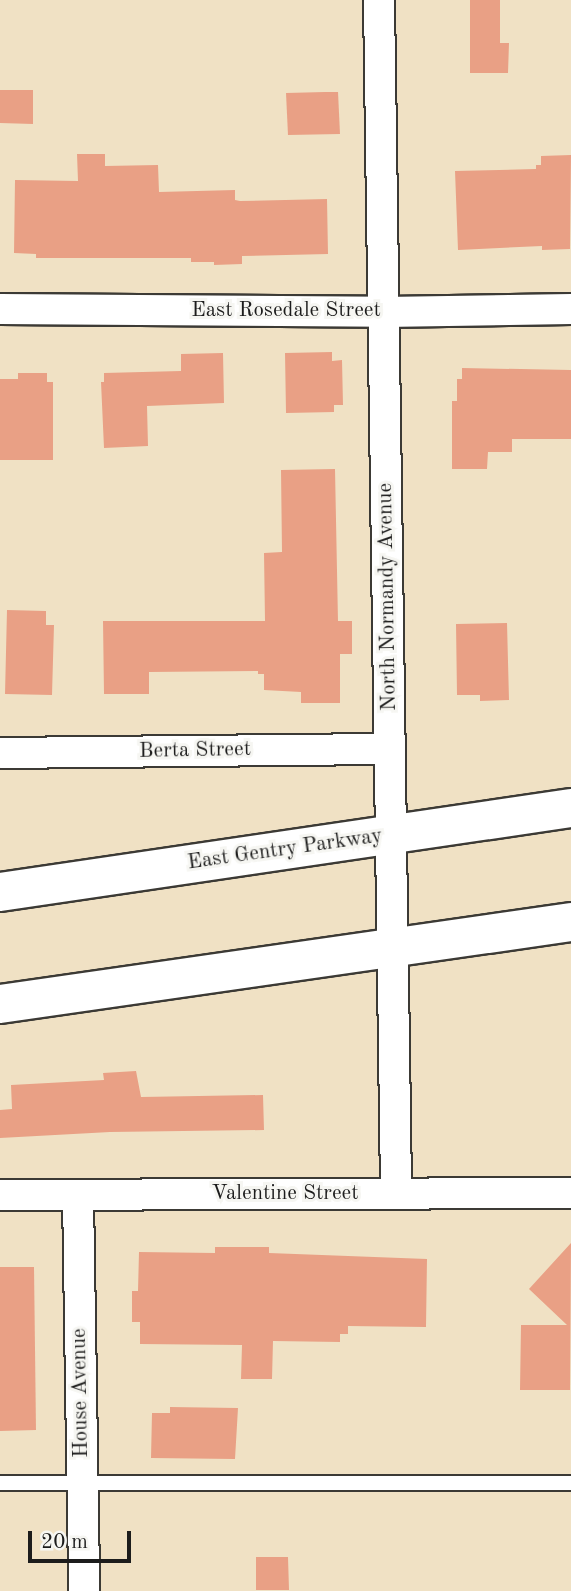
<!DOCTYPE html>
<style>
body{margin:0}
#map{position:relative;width:571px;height:1591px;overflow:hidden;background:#f0e1c4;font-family:"Old Standard TT",serif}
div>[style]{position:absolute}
.building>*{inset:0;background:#e9a085}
.roads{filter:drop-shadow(2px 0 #3c3a35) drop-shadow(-2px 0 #3c3a35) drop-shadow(0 2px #3c3a35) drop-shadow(0 -2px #3c3a35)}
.service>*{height:14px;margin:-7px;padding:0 7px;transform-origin:7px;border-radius:7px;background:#fff}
.minor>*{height:30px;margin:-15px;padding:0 15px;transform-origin:15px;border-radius:15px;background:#fff}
.primary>*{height:38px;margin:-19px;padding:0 19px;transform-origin:19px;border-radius:19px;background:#fff}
span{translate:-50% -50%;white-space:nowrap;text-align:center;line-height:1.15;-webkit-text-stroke:6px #f6f6f2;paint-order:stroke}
.street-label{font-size:21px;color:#1c1c1c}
.scale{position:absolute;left:28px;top:1531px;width:103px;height:32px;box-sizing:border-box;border:4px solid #1c1c1c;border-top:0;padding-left:9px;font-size:21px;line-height:24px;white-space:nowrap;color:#1c1c1c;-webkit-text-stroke:5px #f6f6f2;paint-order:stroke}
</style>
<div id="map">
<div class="building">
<div style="clip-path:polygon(470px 0,500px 0,500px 43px,509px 43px,508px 73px,470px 73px)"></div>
<div style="clip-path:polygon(0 90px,33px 90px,33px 124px,0 123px)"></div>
<div style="clip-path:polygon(325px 92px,338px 92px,340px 134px,288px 135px,286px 93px)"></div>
<div style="clip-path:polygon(77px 154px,105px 154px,105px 166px,158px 165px,159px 192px,235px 190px,235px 200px,240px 201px,327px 199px,328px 254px,242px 256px,242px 264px,214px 265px,214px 262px,191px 262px,191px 258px,36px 258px,36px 254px,14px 253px,15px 180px,78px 181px)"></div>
<div style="clip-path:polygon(571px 155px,570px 249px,542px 250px,542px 246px,458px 250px,455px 171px,536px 169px,536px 165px,541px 165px,541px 156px)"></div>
<div style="clip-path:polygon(332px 352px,332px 361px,342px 360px,343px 405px,334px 405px,334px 412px,286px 413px,285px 353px)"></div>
<div style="clip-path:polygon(223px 353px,224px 403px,147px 406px,148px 446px,104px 448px,101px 382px,104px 382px,104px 373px,181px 371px,181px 354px)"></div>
<div style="clip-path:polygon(462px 368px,571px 370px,571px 439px,512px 439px,512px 452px,488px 452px,487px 469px,452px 469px,452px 401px,457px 401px,457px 379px,462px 379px)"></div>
<div style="clip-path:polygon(18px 373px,47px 373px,47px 382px,53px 382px,53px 460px,0 460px,0 379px,18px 379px)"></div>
<div style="clip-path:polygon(335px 469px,338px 621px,352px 621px,352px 654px,340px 654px,340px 703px,301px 703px,301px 692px,264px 690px,264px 674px,258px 674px,258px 671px,149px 672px,149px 694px,104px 694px,103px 621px,265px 621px,264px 553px,282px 552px,281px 470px)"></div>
<div style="clip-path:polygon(7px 610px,46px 611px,46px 625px,54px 625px,52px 695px,5px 694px)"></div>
<div style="clip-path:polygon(507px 623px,509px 700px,480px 701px,480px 695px,457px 695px,456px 624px)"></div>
<div style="clip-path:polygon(136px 1071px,141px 1097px,263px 1095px,264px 1130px,110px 1132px,0 1138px,0 1110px,12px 1109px,11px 1085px,104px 1080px,103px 1073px)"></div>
<div style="clip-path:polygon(571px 1243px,570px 1390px,520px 1390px,521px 1325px,567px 1325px,529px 1289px)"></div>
<div style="clip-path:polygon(215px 1247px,269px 1247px,269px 1253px,427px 1259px,426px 1327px,348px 1326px,348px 1334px,340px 1334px,340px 1342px,273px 1341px,272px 1379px,241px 1379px,242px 1345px,140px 1344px,140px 1322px,132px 1322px,132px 1291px,138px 1291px,139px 1252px,215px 1253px)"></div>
<div style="clip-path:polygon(0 1267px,34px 1267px,36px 1430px,0 1431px)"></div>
<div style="clip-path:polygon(170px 1407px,238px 1408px,235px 1459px,151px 1458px,152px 1413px,170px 1413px)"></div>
<div style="clip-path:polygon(256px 1557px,288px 1557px,289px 1590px,256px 1590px)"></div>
</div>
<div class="roads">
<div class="service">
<div style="left:0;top:1483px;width:571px"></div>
</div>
<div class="minor">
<div style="left:379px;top:0;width:1193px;rotate:89.18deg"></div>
<div style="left:0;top:309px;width:384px;rotate:0.4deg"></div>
<div style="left:384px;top:312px;width:187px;rotate:-0.9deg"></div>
<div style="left:0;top:753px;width:390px;rotate:-0.6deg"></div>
<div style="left:0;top:1195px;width:571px;rotate:-0.2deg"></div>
<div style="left:78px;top:1195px;width:396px;rotate:89.1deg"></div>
</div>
<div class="primary">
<div style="left:0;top:892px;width:577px;rotate:-8.37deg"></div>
<div style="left:0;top:1004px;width:577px;rotate:-8.17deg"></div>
</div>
</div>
<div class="street-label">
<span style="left:286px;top:311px">East Rosedale Street</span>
<span style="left:388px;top:597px;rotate:-91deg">North Normandy Avenue</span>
<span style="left:195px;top:751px;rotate:-1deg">Berta Street</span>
<span style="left:285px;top:850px;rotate:-8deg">East Gentry Parkway</span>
<span style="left:285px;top:1194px">Valentine Street</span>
<span style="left:81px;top:1393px;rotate:-91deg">House Avenue</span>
</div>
<div class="scale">20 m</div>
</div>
